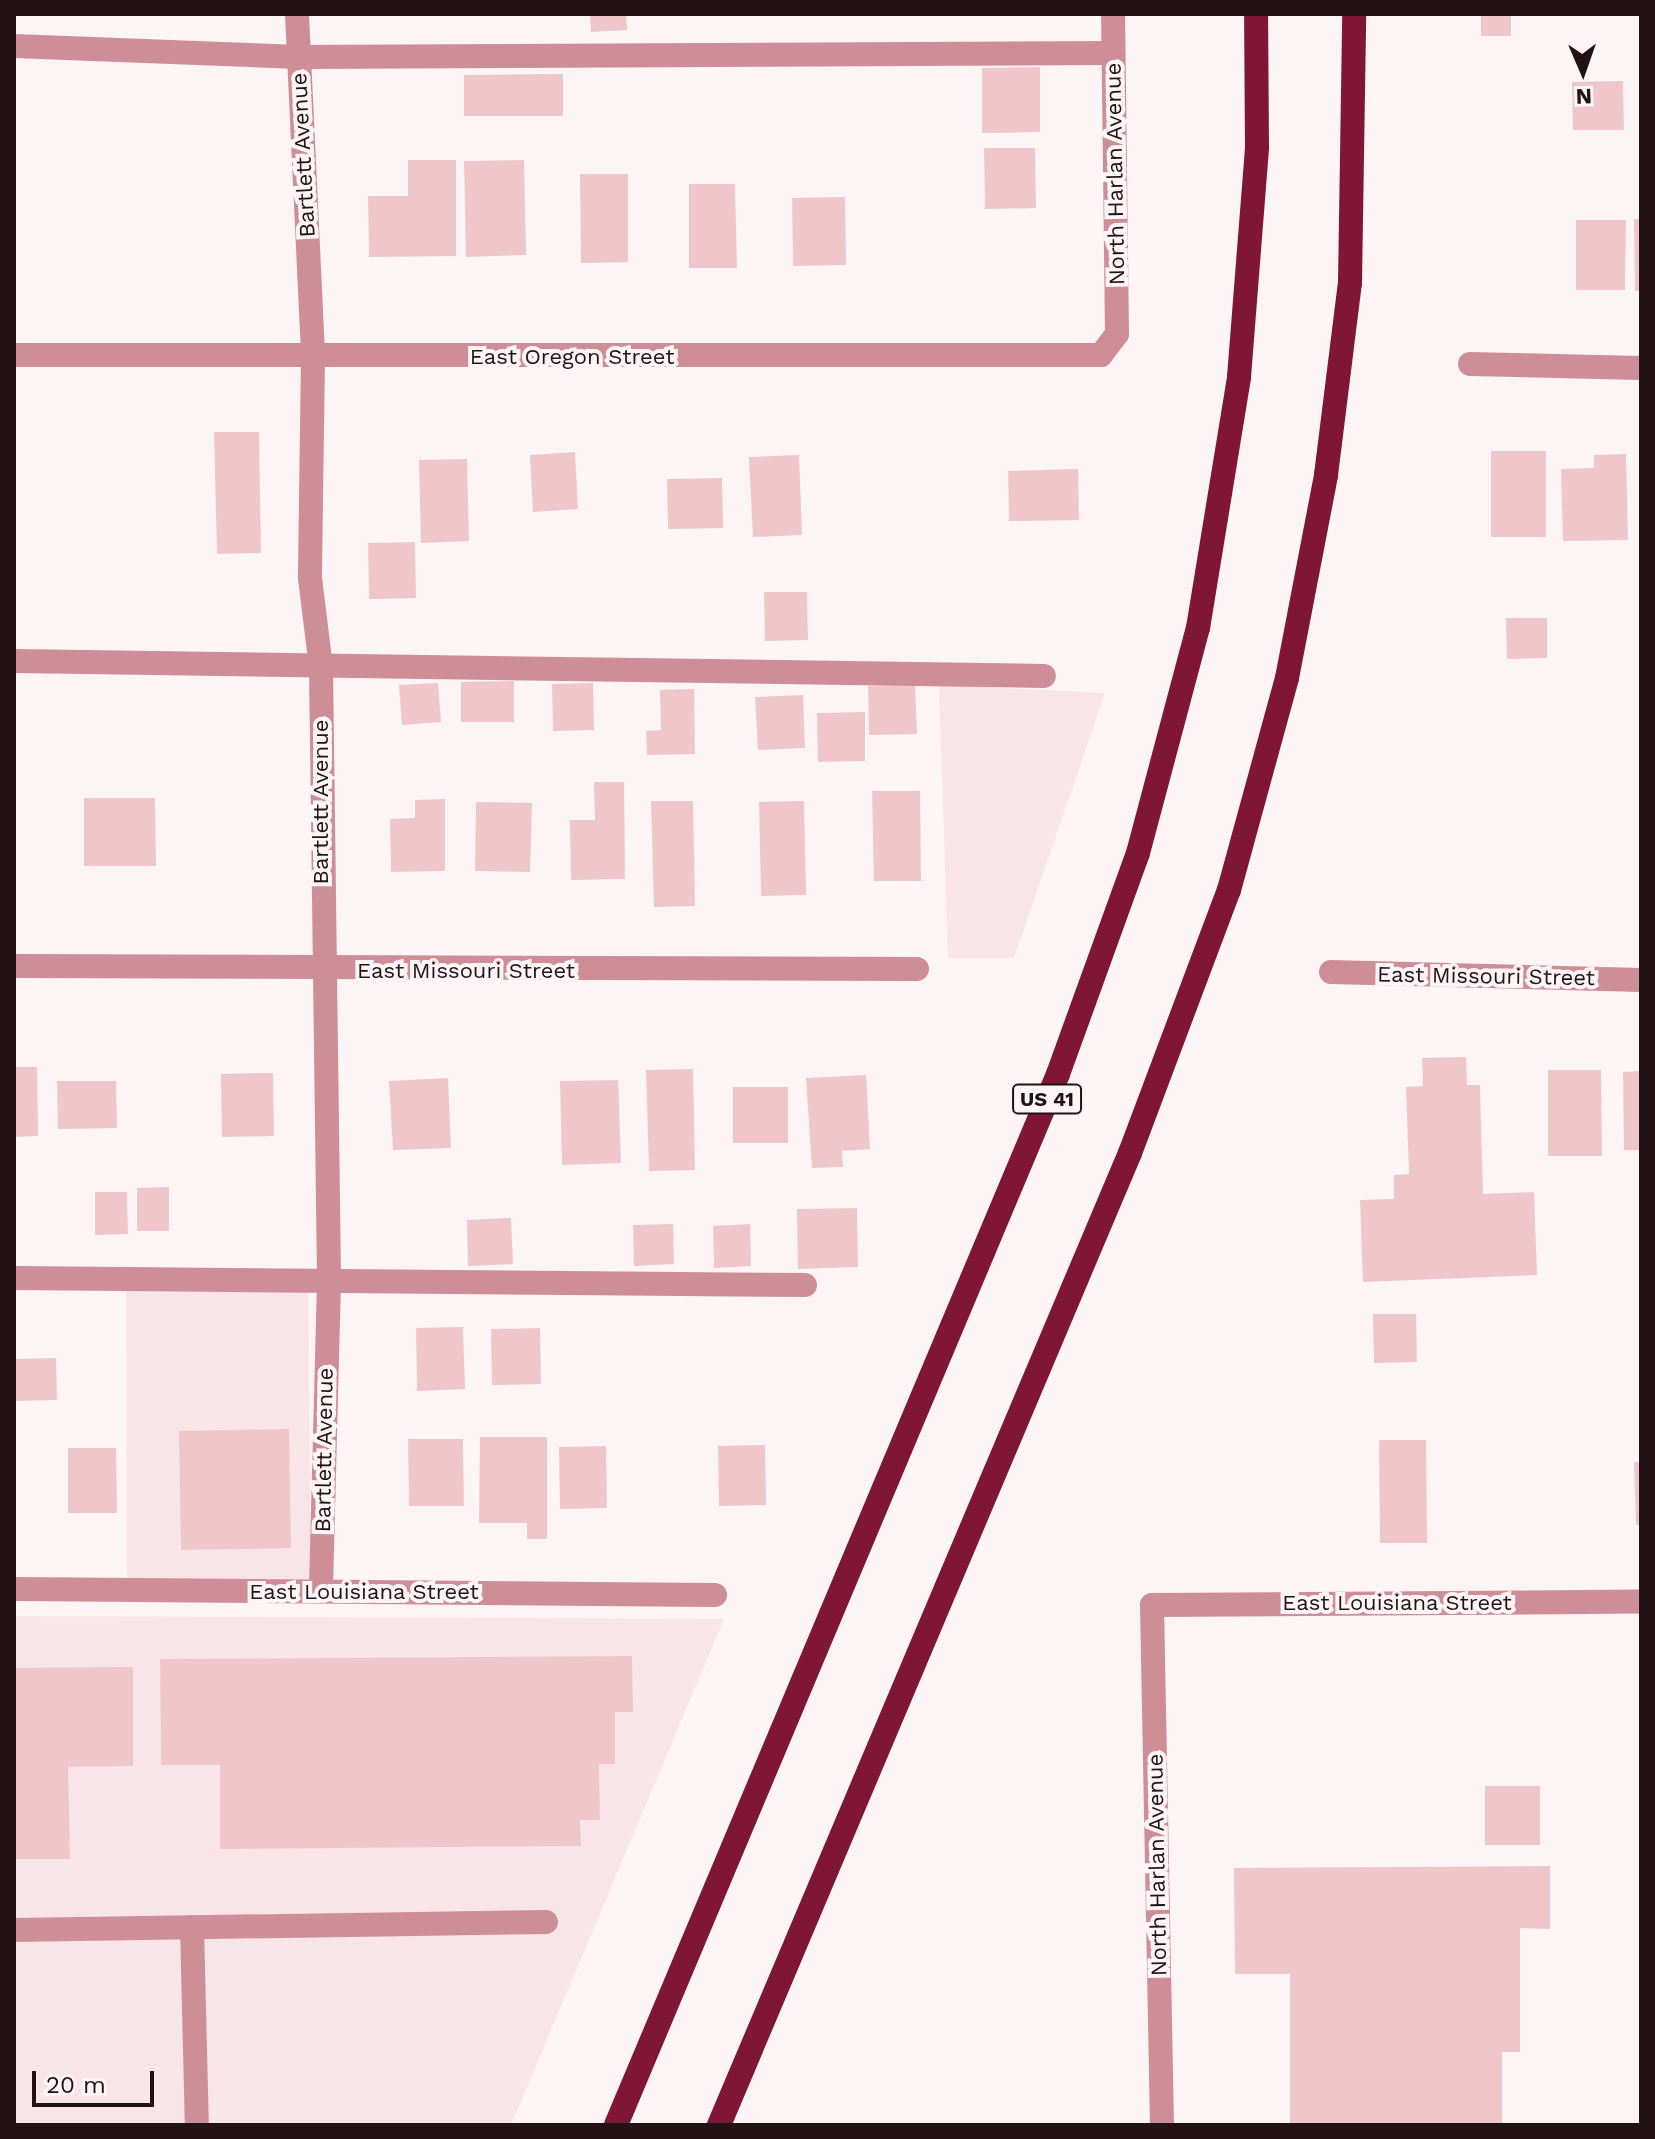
<!DOCTYPE html>
<style>
body{margin:0}
#map{position:relative;width:1655px;height:2139px;overflow:hidden;background:#fcf4f5;font-family:"Work Sans",sans-serif}
div>[style]{position:absolute}
.built>*{inset:0;background:#f9e5e7}
.building>*{inset:0;background:#efc7cb}
.minor>*{height:24px;margin:-12px;padding:0 12px;transform-origin:12px;border-radius:12px;background:#ce8e97}
.highway>*{height:24px;margin:-12px;padding:0 12px;transform-origin:12px;border-radius:12px;background:#7f1635}
span{translate:-50% -50%;white-space:nowrap;text-align:center;line-height:1.15;-webkit-text-stroke:8px #fcf4f5;paint-order:stroke}
.shield-label span{padding:2px 6px;background:#fcf4f5;border:2px solid;border-radius:6px;-webkit-text-stroke-width:0}
.shield-label{font-size:20px;color:#211315;font-weight:700}
.street-label{font-size:22px;color:#211315}
.frame{position:absolute;inset:0;border:16px solid #211315;pointer-events:none}
.north{position:absolute;left:1543px;top:32px;width:80px;height:80px;-webkit-text-stroke:6px #fcf4f5;paint-order:stroke;rotate:178deg;font-size:22px;font-weight:700;line-height:32px;text-align:center;color:#211315}
.north::after{content:'';display:block;margin:auto;width:28px;height:36px;background:#211315;clip-path:polygon(50% 0,100% 100%,50% 72%,0 100%)}
.scale{position:absolute;left:32px;top:2071px;width:122px;height:36px;box-sizing:border-box;border:4px solid #211315;border-top:0;padding-left:10px;font-size:24px;line-height:28px;white-space:nowrap;color:#211315;-webkit-text-stroke:6px #fcf4f5;paint-order:stroke}
</style>
<div id="map">
<div class="built">
<div style="clip-path:polygon(939px 685px,1105px 693px,1014px 958px,948px 958px)"></div>
<div style="clip-path:polygon(126px 1283px,308px 1285px,311px 1580px,127px 1580px)"></div>
<div style="clip-path:polygon(14px 1616px,724px 1619px,511px 2125px,14px 2125px)"></div>
</div>
<div class="building">
<div style="clip-path:polygon(590px 14px,626px 14px,627px 30px,591px 32px)"></div>
<div style="clip-path:polygon(1481px 14px,1511px 14px,1511px 36px,1481px 36px)"></div>
<div style="clip-path:polygon(1040px 67px,1040px 132px,982px 133px,982px 68px)"></div>
<div style="clip-path:polygon(563px 74px,563px 116px,464px 116px,464px 75px)"></div>
<div style="clip-path:polygon(1623px 81px,1624px 130px,1573px 130px,1572px 82px)"></div>
<div style="clip-path:polygon(984px 148px,1035px 148px,1036px 208px,985px 209px)"></div>
<div style="clip-path:polygon(408px 160px,456px 160px,456px 256px,369px 257px,368px 196px,408px 196px)"></div>
<div style="clip-path:polygon(524px 160px,526px 255px,466px 257px,464px 161px)"></div>
<div style="clip-path:polygon(580px 174px,628px 174px,628px 262px,581px 263px)"></div>
<div style="clip-path:polygon(689px 184px,735px 184px,737px 268px,689px 268px)"></div>
<div style="clip-path:polygon(845px 197px,846px 265px,793px 266px,792px 198px)"></div>
<div style="clip-path:polygon(1634px 219px,1641px 219px,1641px 291px,1635px 291px)"></div>
<div style="clip-path:polygon(1576px 220px,1626px 220px,1625px 290px,1576px 290px)"></div>
<div style="clip-path:polygon(214px 432px,259px 432px,261px 553px,217px 554px)"></div>
<div style="clip-path:polygon(1491px 451px,1546px 451px,1546px 537px,1491px 537px)"></div>
<div style="clip-path:polygon(575px 452px,578px 509px,533px 512px,530px 455px)"></div>
<div style="clip-path:polygon(1626px 454px,1628px 540px,1563px 541px,1561px 469px,1594px 468px,1594px 455px)"></div>
<div style="clip-path:polygon(799px 455px,802px 535px,753px 537px,749px 457px)"></div>
<div style="clip-path:polygon(467px 459px,469px 541px,421px 543px,419px 460px)"></div>
<div style="clip-path:polygon(1078px 469px,1079px 520px,1009px 521px,1008px 471px)"></div>
<div style="clip-path:polygon(722px 478px,723px 528px,668px 529px,667px 479px)"></div>
<div style="clip-path:polygon(415px 542px,416px 598px,369px 599px,368px 543px)"></div>
<div style="clip-path:polygon(764px 592px,807px 592px,808px 640px,765px 641px)"></div>
<div style="clip-path:polygon(1506px 618px,1547px 618px,1547px 658px,1507px 659px)"></div>
<div style="clip-path:polygon(514px 681px,514px 722px,461px 722px,461px 682px)"></div>
<div style="clip-path:polygon(438px 683px,441px 722px,402px 725px,399px 685px)"></div>
<div style="clip-path:polygon(593px 683px,594px 730px,553px 731px,552px 684px)"></div>
<div style="clip-path:polygon(915px 685px,917px 734px,869px 735px,868px 686px)"></div>
<div style="clip-path:polygon(694px 689px,695px 754px,647px 755px,646px 731px,661px 730px,660px 690px)"></div>
<div style="clip-path:polygon(803px 695px,805px 748px,758px 750px,755px 697px)"></div>
<div style="clip-path:polygon(865px 712px,865px 761px,818px 762px,817px 713px)"></div>
<div style="clip-path:polygon(594px 782px,624px 782px,625px 879px,571px 880px,570px 820px,595px 820px)"></div>
<div style="clip-path:polygon(872px 791px,920px 791px,921px 881px,874px 881px)"></div>
<div style="clip-path:polygon(84px 798px,155px 798px,156px 866px,84px 866px)"></div>
<div style="clip-path:polygon(445px 799px,445px 871px,391px 872px,390px 819px,415px 818px,415px 800px)"></div>
<div style="clip-path:polygon(651px 801px,693px 801px,695px 906px,654px 907px)"></div>
<div style="clip-path:polygon(804px 801px,806px 895px,761px 896px,759px 802px)"></div>
<div style="clip-path:polygon(476px 802px,532px 803px,530px 872px,475px 871px)"></div>
<div style="clip-path:polygon(1466px 1057px,1467px 1085px,1480px 1085px,1483px 1194px,1534px 1192px,1537px 1275px,1363px 1282px,1360px 1200px,1394px 1199px,1394px 1175px,1409px 1174px,1406px 1087px,1423px 1086px,1422px 1058px)"></div>
<div style="clip-path:polygon(14px 1067px,37px 1067px,38px 1136px,14px 1137px)"></div>
<div style="clip-path:polygon(693px 1069px,695px 1170px,649px 1171px,646px 1070px)"></div>
<div style="clip-path:polygon(1548px 1070px,1601px 1070px,1602px 1156px,1548px 1156px)"></div>
<div style="clip-path:polygon(1641px 1071px,1641px 1150px,1624px 1150px,1623px 1072px)"></div>
<div style="clip-path:polygon(273px 1073px,274px 1136px,222px 1137px,221px 1074px)"></div>
<div style="clip-path:polygon(866px 1075px,870px 1149px,842px 1151px,843px 1167px,812px 1168px,806px 1078px)"></div>
<div style="clip-path:polygon(448px 1078px,451px 1148px,393px 1150px,389px 1081px)"></div>
<div style="clip-path:polygon(618px 1080px,621px 1163px,562px 1165px,560px 1081px)"></div>
<div style="clip-path:polygon(57px 1081px,116px 1081px,117px 1128px,58px 1129px)"></div>
<div style="clip-path:polygon(733px 1087px,788px 1087px,788px 1143px,733px 1143px)"></div>
<div style="clip-path:polygon(169px 1187px,169px 1231px,137px 1231px,137px 1188px)"></div>
<div style="clip-path:polygon(95px 1192px,127px 1192px,128px 1234px,95px 1235px)"></div>
<div style="clip-path:polygon(857px 1208px,858px 1267px,798px 1269px,797px 1209px)"></div>
<div style="clip-path:polygon(511px 1218px,513px 1264px,468px 1266px,467px 1220px)"></div>
<div style="clip-path:polygon(673px 1224px,674px 1264px,634px 1266px,633px 1225px)"></div>
<div style="clip-path:polygon(750px 1224px,751px 1266px,714px 1268px,713px 1226px)"></div>
<div style="clip-path:polygon(1373px 1314px,1416px 1314px,1417px 1362px,1374px 1363px)"></div>
<div style="clip-path:polygon(463px 1327px,465px 1389px,417px 1391px,416px 1328px)"></div>
<div style="clip-path:polygon(540px 1328px,541px 1384px,492px 1385px,491px 1329px)"></div>
<div style="clip-path:polygon(56px 1358px,57px 1400px,14px 1401px,14px 1359px)"></div>
<div style="clip-path:polygon(289px 1429px,291px 1548px,181px 1550px,179px 1431px)"></div>
<div style="clip-path:polygon(480px 1437px,547px 1437px,547px 1539px,527px 1539px,527px 1523px,479px 1523px)"></div>
<div style="clip-path:polygon(408px 1439px,463px 1439px,464px 1506px,409px 1506px)"></div>
<div style="clip-path:polygon(1379px 1440px,1426px 1440px,1427px 1543px,1380px 1543px)"></div>
<div style="clip-path:polygon(765px 1445px,766px 1505px,719px 1506px,718px 1446px)"></div>
<div style="clip-path:polygon(606px 1446px,607px 1508px,560px 1509px,559px 1447px)"></div>
<div style="clip-path:polygon(68px 1448px,116px 1448px,117px 1513px,68px 1513px)"></div>
<div style="clip-path:polygon(1634px 1462px,1641px 1462px,1641px 1525px,1636px 1525px)"></div>
<div style="clip-path:polygon(632px 1656px,633px 1712px,615px 1712px,615px 1764px,599px 1764px,600px 1820px,580px 1820px,581px 1846px,220px 1849px,220px 1765px,161px 1765px,160px 1659px)"></div>
<div style="clip-path:polygon(133px 1667px,133px 1766px,68px 1767px,70px 1859px,14px 1859px,14px 1668px)"></div>
<div style="clip-path:polygon(1485px 1786px,1540px 1786px,1540px 1845px,1485px 1845px)"></div>
<div style="clip-path:polygon(1550px 1866px,1550px 1929px,1520px 1928px,1520px 2052px,1502px 2052px,1502px 2125px,1290px 2125px,1290px 1974px,1235px 1974px,1234px 1868px)"></div>
</div>
<div class="minor">
<div style="left:297px;top:14px;width:342px;rotate:87.3deg"></div>
<div style="left:313px;top:356px;width:222px;rotate:90.8deg"></div>
<div style="left:310px;top:578px;width:90px;rotate:83deg"></div>
<div style="left:321px;top:667px;width:615px;rotate:89.25deg"></div>
<div style="left:329px;top:1282px;width:309px;rotate:91.5deg"></div>
<div style="left:14px;top:46px;width:284px;rotate:2.2deg"></div>
<div style="left:298px;top:57px;width:815px;rotate:-0.28deg"></div>
<div style="left:14px;top:355px;width:1087px"></div>
<div style="left:1101px;top:355px;width:26px;rotate:-53deg"></div>
<div style="left:1117px;top:334px;width:320px;rotate:-90.7deg"></div>
<div style="left:1470px;top:364px;width:171px;rotate:1.3deg"></div>
<div style="left:14px;top:661px;width:1030px;rotate:0.83deg"></div>
<div style="left:14px;top:966px;width:903px;rotate:0.19deg"></div>
<div style="left:1331px;top:972px;width:310px;rotate:1.5deg"></div>
<div style="left:14px;top:1278px;width:791px;rotate:0.51deg"></div>
<div style="left:14px;top:1589px;width:701px;rotate:0.49deg"></div>
<div style="left:192px;top:1927px;width:198px;rotate:88.6deg"></div>
<div style="left:14px;top:1930px;width:532px;rotate:-0.86deg"></div>
<div style="left:1162px;top:2125px;width:520px;rotate:-91.1deg"></div>
<div style="left:1152px;top:1605px;width:489px;rotate:-0.4deg"></div>
</div>
<div class="highway">
<div style="left:616px;top:2125px;width:1140px;rotate:-67.19deg"></div>
<div style="left:1058px;top:1074px;width:235px;rotate:-70.1deg"></div>
<div style="left:1138px;top:853px;width:233px;rotate:-75.1deg"></div>
<div style="left:1198px;top:628px;width:254px;rotate:-80.7deg"></div>
<div style="left:1239px;top:377px;width:231px;rotate:-85.5deg"></div>
<div style="left:1257px;top:147px;width:133px;rotate:-90.4deg"></div>
<div style="left:719px;top:2125px;width:1055px;rotate:-67.08deg"></div>
<div style="left:1130px;top:1153px;width:281px;rotate:-69.4deg"></div>
<div style="left:1229px;top:890px;width:220px;rotate:-74.7deg"></div>
<div style="left:1287px;top:678px;width:207px;rotate:-79.1deg"></div>
<div style="left:1326px;top:475px;width:193px;rotate:-82.9deg"></div>
<div style="left:1350px;top:283px;width:269px;rotate:-89.1deg"></div>
</div>
<div class="shield-label">
<span style="left:1047px;top:1099px">US 41</span>
</div>
<div class="street-label">
<span style="left:303px;top:155px;rotate:-93deg">Bartlett Avenue</span>
<span style="left:1115px;top:174px;rotate:-91deg">North Harlan Avenue</span>
<span style="left:572px;top:357px">East Oregon Street</span>
<span style="left:321px;top:802px;rotate:-90deg">Bartlett Avenue</span>
<span style="left:466px;top:971px">East Missouri Street</span>
<span style="left:1486px;top:976px;rotate:1deg">East Missouri Street</span>
<span style="left:324px;top:1450px;rotate:-89deg">Bartlett Avenue</span>
<span style="left:364px;top:1592px">East Louisiana Street</span>
<span style="left:1397px;top:1603px">East Louisiana Street</span>
<span style="left:1157px;top:1865px;rotate:-91deg">North Harlan Avenue</span>
</div>
<div class="frame"></div>
<div class="north">N</div>
<div class="scale">20 m</div>
</div>
